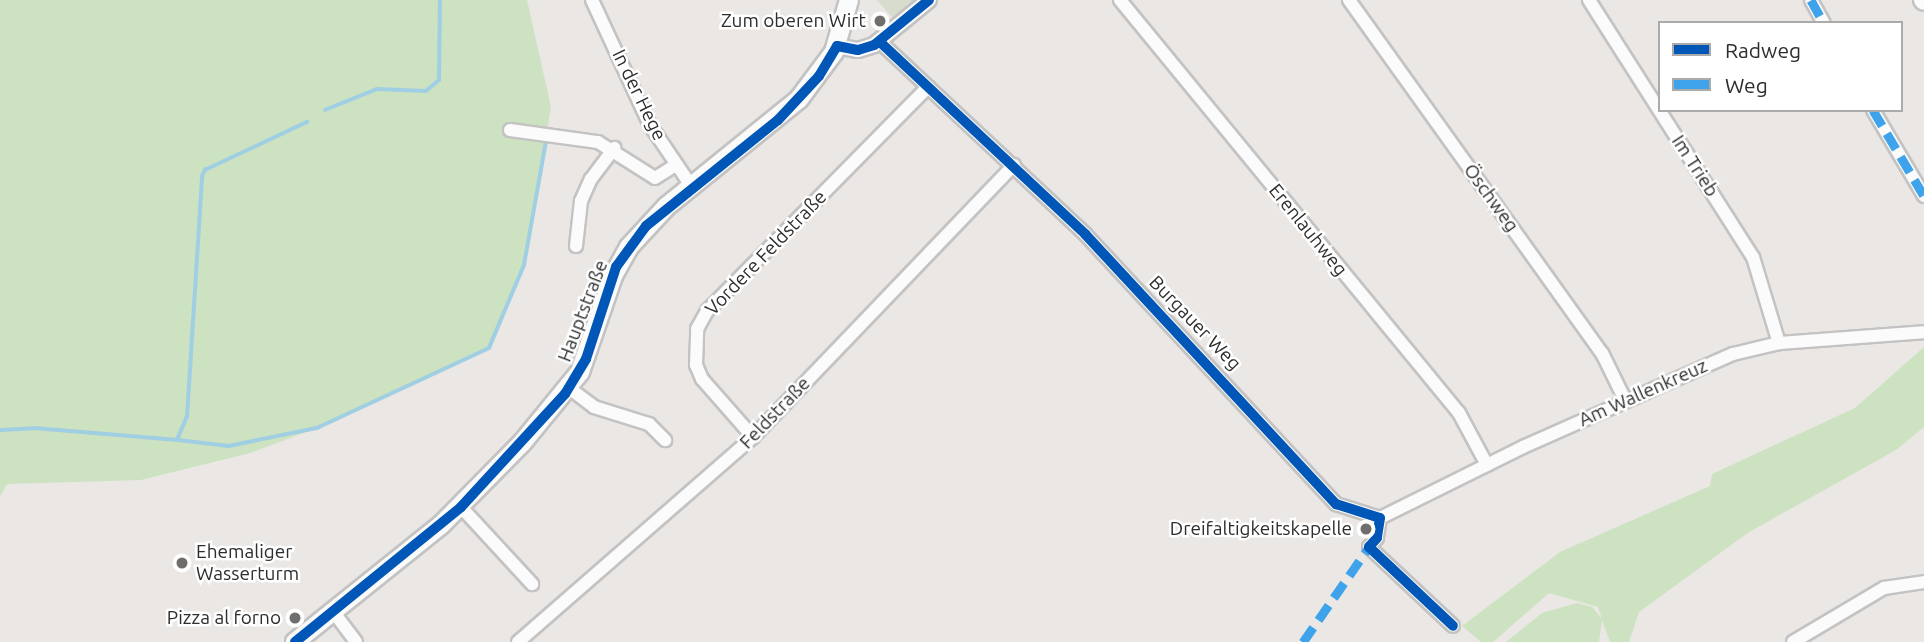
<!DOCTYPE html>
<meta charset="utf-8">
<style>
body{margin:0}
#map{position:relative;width:1924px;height:642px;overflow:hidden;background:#eae7e4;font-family:Ubuntu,sans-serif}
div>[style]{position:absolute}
.green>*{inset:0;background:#cce2c1}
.cemetery>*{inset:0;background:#d6ddcd}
.stream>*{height:3.5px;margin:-1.75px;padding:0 1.75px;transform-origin:1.75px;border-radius:1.75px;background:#a0cee3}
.roads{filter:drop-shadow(2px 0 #c4c3c3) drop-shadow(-2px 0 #c4c3c3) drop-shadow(0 2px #c4c3c3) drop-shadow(0 -2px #c4c3c3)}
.minor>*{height:12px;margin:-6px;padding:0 6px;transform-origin:6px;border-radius:6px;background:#fcfbfb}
.tertiary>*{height:14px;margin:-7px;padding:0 7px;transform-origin:7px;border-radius:7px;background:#fcfbfb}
.secondary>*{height:18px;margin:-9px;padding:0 9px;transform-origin:9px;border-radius:9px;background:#fcfbfb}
.quiet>*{height:9px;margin-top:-4.5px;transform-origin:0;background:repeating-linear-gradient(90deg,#3ea3eb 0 18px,transparent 0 27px)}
.cycleway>*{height:10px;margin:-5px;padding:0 5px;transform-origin:5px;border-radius:5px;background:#0057b8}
.dots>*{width:19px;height:19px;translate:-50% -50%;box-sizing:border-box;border:4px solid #fff;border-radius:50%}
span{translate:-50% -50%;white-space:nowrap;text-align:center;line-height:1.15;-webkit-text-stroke:5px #fff;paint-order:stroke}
.poi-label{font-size:19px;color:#2d2d2d}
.right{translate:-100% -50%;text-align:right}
.left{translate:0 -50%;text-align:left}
.street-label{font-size:19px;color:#2d2d2d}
.legend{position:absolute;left:1658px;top:21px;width:245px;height:91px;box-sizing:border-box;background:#fff;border:2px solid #ababab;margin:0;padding:9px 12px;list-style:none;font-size:21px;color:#2d2d2d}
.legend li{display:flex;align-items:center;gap:14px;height:35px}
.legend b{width:35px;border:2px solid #ababab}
</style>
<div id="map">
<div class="green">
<div style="clip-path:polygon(0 0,527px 0,551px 107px,525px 261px,489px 348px,317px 428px,250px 453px,141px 480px,7px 484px,0 496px)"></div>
<div style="clip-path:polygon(1924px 347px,1924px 427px,1896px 450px,1749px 532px,1639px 612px,1629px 642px,1610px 642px,1602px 620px,1599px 642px,1506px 642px,1542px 613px,1577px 603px,1592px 607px,1602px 619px,1598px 607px,1549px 593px,1493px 642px,1481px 642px,1462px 626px,1560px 552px,1710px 486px,1712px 474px,1855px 408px)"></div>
</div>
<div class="cemetery">
<div style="clip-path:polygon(877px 0,915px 0,892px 17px)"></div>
</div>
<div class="stream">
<div style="left:325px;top:110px;width:56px;rotate:-22deg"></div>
<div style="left:377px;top:89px;width:49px;rotate:2.3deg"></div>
<div style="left:426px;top:91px;width:17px;rotate:-40deg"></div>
<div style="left:439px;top:80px;width:80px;rotate:-89.3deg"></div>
<div style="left:0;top:430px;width:34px;rotate:-3deg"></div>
<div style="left:34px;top:428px;width:144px;rotate:4.8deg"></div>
<div style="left:177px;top:440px;width:25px;rotate:-67deg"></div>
<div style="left:187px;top:417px;width:241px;rotate:-86.4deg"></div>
<div style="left:202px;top:176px;width:7px;rotate:-63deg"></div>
<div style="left:205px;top:170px;width:113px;rotate:-25.2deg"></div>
<div style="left:178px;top:440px;width:51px;rotate:6.7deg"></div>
<div style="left:229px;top:446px;width:90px;rotate:-11.6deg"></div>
<div style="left:317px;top:428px;width:190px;rotate:-24.9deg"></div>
<div style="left:489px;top:348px;width:90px;rotate:-67.1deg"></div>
<div style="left:524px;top:265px;width:126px;rotate:-79.9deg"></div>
</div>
<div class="roads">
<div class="minor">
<div style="left:592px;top:0;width:138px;rotate:65.1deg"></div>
<div style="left:650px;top:125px;width:75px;rotate:55.9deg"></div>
<div style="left:1120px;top:0;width:534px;rotate:50.62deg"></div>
<div style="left:1459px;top:413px;width:59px;rotate:61.7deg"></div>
<div style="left:1349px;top:0;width:434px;rotate:54.4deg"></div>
<div style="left:1602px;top:353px;width:52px;rotate:63.9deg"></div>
<div style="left:1589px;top:0;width:305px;rotate:57.5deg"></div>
<div style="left:1753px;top:257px;width:90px;rotate:73.2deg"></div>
<div style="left:1811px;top:0;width:26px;rotate:61deg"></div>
<div style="left:880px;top:42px;width:281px;rotate:43.1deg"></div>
<div style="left:1085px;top:234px;width:369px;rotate:47.1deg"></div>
<div style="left:1336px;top:504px;width:46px;rotate:17.7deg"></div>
<div style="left:1380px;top:518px;width:20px;rotate:99deg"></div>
<div style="left:1377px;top:538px;width:12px;rotate:132deg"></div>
<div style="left:1369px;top:547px;width:115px;rotate:43.2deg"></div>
<div style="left:1873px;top:110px;width:100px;rotate:59.3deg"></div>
<div style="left:510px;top:130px;width:89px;rotate:7.8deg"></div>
<div style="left:598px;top:142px;width:67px;rotate:32.3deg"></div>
<div style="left:655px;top:178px;width:25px;rotate:-32deg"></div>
<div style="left:576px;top:246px;width:45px;rotate:-83.7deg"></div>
<div style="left:581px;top:201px;width:24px;rotate:-66deg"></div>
<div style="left:591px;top:179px;width:39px;rotate:-53deg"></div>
<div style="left:569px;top:388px;width:31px;rotate:37deg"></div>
<div style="left:594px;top:407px;width:58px;rotate:17.2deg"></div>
<div style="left:649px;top:424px;width:23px;rotate:45deg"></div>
<div style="left:753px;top:437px;width:77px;rotate:-131.3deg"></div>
<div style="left:702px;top:379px;width:15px;rotate:-113deg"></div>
<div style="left:696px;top:365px;width:36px;rotate:-88deg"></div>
<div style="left:697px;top:329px;width:21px;rotate:-61deg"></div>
<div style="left:707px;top:311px;width:315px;rotate:-45.4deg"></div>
<div style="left:461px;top:507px;width:105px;rotate:47.3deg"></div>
<div style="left:1380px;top:518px;width:160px;rotate:-26.4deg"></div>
<div style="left:1523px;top:447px;width:230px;rotate:-23.9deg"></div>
<div style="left:1733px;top:354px;width:47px;rotate:-13.4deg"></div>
<div style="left:1779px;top:343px;width:145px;rotate:-4.3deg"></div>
<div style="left:332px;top:610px;width:40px;rotate:53deg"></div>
<div style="left:518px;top:642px;width:312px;rotate:-41.1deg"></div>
<div style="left:753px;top:437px;width:377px;rotate:-46.2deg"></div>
<div style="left:1793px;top:642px;width:106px;rotate:-30.7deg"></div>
<div style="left:1884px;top:588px;width:40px;rotate:-8.5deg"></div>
</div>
<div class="tertiary">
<div style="left:837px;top:46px;width:21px;rotate:11deg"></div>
<div style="left:858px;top:50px;width:17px;rotate:-17deg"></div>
<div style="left:874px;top:45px;width:71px;rotate:-39.3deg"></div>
</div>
<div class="secondary">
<div style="left:1923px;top:0;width:1px;rotate:45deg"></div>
<div style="left:295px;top:642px;width:187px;rotate:-38.7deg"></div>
<div style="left:441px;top:525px;width:115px;rotate:-45.4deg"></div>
<div style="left:522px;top:443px;width:92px;rotate:-50.8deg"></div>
<div style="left:580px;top:372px;width:102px;rotate:-71deg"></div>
<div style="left:613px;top:276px;width:33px;rotate:-61deg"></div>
<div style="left:629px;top:247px;width:56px;rotate:-47.2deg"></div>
<div style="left:667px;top:206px;width:170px;rotate:-39deg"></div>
<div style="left:799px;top:99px;width:59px;rotate:-53.3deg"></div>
<div style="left:834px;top:52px;width:54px;rotate:-73.9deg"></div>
</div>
</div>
<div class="quiet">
<div style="left:1811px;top:0;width:26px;rotate:61deg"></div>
<div style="left:1873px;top:110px;width:100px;rotate:59.3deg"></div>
<div style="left:1303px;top:642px;width:116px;rotate:-55.2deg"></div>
</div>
<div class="cycleway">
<div style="left:880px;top:42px;width:281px;rotate:43.1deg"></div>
<div style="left:1085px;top:234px;width:369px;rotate:47.1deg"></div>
<div style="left:1336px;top:504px;width:46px;rotate:17.7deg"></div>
<div style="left:1380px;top:518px;width:20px;rotate:99deg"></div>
<div style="left:1377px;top:538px;width:12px;rotate:132deg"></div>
<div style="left:1369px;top:547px;width:115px;rotate:43.2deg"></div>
<div style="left:295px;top:642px;width:214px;rotate:-39.1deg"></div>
<div style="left:461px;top:507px;width:154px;rotate:-47.4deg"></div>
<div style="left:565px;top:394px;width:41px;rotate:-59deg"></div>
<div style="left:586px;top:359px;width:97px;rotate:-71.9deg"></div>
<div style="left:616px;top:267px;width:51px;rotate:-53.8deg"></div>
<div style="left:646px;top:226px;width:169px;rotate:-38.8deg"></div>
<div style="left:778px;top:120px;width:60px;rotate:-47deg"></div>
<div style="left:819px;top:76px;width:35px;rotate:-59deg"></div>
<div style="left:837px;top:46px;width:21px;rotate:11deg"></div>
<div style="left:858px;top:50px;width:17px;rotate:-17deg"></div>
<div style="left:874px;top:45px;width:71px;rotate:-39.3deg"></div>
</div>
<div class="dots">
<div style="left:880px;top:21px;background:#6f6e6d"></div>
<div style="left:1366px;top:529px;background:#6f6e6d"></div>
<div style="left:182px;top:563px;background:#6f6e6d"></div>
<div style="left:295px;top:618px;background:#6f6e6d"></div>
</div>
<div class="poi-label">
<span class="right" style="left:866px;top:21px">Zum oberen Wirt</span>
<span class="right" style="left:1352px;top:529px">Dreifaltigkeitskapelle</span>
<span class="left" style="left:196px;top:563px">Ehemaliger<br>Wasserturm</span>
<span class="right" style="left:281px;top:618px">Pizza al forno</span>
</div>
<div class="street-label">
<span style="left:639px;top:95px;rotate:64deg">In der Hege</span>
<span style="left:1695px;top:166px;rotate:57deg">Im Trieb</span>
<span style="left:1491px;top:198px;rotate:54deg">Öschweg</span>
<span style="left:1308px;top:230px;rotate:51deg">Erenlauhweg</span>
<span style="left:766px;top:253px;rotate:-46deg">Vordere Feldstraße</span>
<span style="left:583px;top:311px;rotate:-69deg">Hauptstraße</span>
<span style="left:1195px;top:323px;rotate:46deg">Burgauer Weg</span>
<span style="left:1643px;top:393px;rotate:-24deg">Am Wallenkreuz</span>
<span style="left:775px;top:413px;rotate:-46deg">Feldstraße</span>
</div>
<ul class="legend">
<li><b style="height:9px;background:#0057b8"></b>Radweg</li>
<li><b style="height:9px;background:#3ea3eb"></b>Weg</li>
</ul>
</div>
